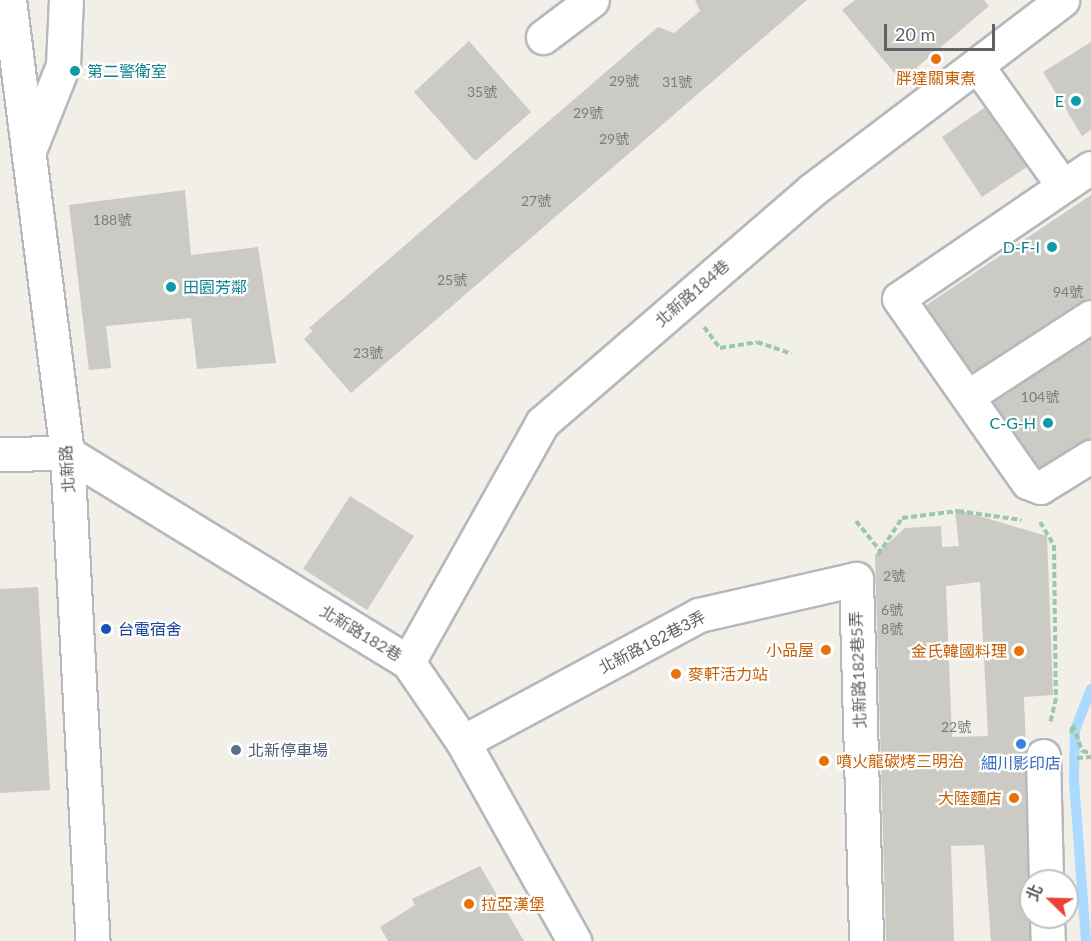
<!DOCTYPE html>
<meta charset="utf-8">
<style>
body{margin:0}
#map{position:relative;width:1091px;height:941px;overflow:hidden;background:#f1efe8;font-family:Lato,"Noto Sans TC",sans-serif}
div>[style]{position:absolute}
.stream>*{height:10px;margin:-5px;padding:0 5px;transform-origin:5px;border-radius:5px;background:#aadaff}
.building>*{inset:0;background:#cccac5}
.path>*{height:4px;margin-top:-2px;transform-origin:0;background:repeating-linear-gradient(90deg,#9cc7a9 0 6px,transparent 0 9px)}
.roads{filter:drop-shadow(2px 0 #b5b8bc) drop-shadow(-2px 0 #b5b8bc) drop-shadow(0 2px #b5b8bc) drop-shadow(0 -2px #b5b8bc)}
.pedestrian>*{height:32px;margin:-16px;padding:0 16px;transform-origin:16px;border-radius:16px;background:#fff}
.minor>*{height:33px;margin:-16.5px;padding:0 16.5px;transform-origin:16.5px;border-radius:16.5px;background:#fff}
.secondary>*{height:33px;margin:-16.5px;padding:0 16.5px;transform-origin:16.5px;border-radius:16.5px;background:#fff}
.dots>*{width:16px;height:16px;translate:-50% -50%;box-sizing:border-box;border:3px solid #fff;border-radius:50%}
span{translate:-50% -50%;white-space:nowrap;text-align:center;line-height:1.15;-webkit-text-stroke:4.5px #fff;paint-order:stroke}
.number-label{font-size:14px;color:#7a7d7f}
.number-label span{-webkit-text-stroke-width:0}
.culture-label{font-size:16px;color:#0d838f}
.left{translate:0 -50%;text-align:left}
.right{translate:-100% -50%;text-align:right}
.food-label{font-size:16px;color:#c56008}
.street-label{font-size:16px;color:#5f6368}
.transit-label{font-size:16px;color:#164399}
.service-label{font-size:16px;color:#4e5e75}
.shop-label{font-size:16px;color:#366cbe}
.north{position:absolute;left:1019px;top:869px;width:60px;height:60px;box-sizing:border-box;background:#fff;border:2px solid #bfc1c3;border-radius:50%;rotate:293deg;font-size:16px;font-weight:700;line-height:24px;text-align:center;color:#5f6368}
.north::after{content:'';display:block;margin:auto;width:21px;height:27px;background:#ea4335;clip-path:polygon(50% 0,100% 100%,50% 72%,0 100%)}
.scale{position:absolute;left:884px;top:24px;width:111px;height:27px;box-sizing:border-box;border:3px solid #5f6368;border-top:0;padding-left:8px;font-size:18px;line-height:21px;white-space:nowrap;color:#5f6368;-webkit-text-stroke:4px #fff;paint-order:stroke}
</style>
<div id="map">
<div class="stream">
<div style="left:1086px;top:941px;width:161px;rotate:-94.3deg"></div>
<div style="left:1074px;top:780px;width:50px;rotate:-88.9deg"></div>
<div style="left:1075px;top:730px;width:44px;rotate:-68.7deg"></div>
</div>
<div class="building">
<div style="clip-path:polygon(695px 0,807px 0,351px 393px,304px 339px,313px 331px,309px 328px,658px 27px,674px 33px,700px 11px)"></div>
<div style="clip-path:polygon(855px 0,984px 0,989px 6px,901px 81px,842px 10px)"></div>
<div style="clip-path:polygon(469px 41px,531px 112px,475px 161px,414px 92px)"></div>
<div style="clip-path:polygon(1091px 42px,1091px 130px,1082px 136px,1043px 72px)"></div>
<div style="clip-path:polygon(74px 62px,83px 66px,77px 81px,67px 77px)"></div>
<div style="clip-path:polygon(987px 106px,1027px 167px,982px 197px,942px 137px)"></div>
<div style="clip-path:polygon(185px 190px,191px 255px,258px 247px,276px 363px,197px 369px,191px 318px,106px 326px,111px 368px,89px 370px,69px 205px)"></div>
<div style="clip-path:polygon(1091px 195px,1091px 298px,972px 378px,925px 306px)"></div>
<div style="clip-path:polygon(1091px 337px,1091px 444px,1040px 478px,991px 403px)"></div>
<div style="clip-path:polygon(350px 496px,414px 536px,367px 610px,303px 569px)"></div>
<div style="clip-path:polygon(evenodd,955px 509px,1047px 536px,1053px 695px,1024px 697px,1033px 941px,991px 941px,984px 845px,951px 846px,954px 941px,886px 941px,875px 555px,905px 528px,941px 526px,942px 547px,959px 546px,955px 509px,980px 582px,988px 736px,952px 737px,946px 586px,980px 582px)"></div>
<div style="clip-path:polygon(38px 587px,50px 790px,0 793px,0 589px)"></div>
<div style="clip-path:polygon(480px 866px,524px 941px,388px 941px,380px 927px,415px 905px,412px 899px)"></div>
</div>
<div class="path">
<div style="left:704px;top:327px;width:26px;rotate:53deg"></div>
<div style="left:720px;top:348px;width:37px;rotate:-9deg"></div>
<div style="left:757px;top:342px;width:36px;rotate:19deg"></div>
<div style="left:856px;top:521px;width:38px;rotate:51deg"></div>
<div style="left:1040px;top:522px;width:27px;rotate:59deg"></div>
<div style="left:1054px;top:545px;width:153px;rotate:89.3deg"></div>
<div style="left:1056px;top:698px;width:26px;rotate:103deg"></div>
<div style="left:878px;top:555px;width:44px;rotate:-57deg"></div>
<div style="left:902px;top:518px;width:56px;rotate:-7.1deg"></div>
<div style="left:958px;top:511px;width:64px;rotate:8.1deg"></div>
<div style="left:1071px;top:733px;width:8px;rotate:-76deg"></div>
<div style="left:1073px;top:725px;width:28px;rotate:71deg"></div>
<div style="left:1082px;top:751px;width:9px;rotate:13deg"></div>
<div style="left:1077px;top:758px;width:14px;rotate:-4deg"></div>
</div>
<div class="roads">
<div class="pedestrian">
<div style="left:977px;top:65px;width:148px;rotate:54.6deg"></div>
<div style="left:1091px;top:168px;width:232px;rotate:145.7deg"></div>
<div style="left:899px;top:299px;width:225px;rotate:55deg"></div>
<div style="left:1028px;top:483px;width:14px;rotate:21deg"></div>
<div style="left:1041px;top:488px;width:59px;rotate:-31.8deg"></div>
<div style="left:968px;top:397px;width:147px;rotate:-33deg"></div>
</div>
<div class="minor">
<div style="left:543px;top:37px;width:61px;rotate:-37.1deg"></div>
<div style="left:30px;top:148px;width:89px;rotate:-68.3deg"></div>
<div style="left:63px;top:65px;width:65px;rotate:-87.4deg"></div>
<div style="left:0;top:454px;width:67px;rotate:-0.9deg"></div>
<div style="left:67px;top:453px;width:400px;rotate:31.5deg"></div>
<div style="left:408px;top:662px;width:97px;rotate:55.5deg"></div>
<div style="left:463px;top:742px;width:228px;rotate:60.8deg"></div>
<div style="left:408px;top:662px;width:274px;rotate:-60.7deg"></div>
<div style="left:542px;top:423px;width:357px;rotate:-40.8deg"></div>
<div style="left:812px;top:190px;width:314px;rotate:-37.2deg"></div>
<div style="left:463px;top:742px;width:268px;rotate:-28.3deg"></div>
<div style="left:699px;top:615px;width:161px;rotate:-12.9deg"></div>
<div style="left:856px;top:579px;width:362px;rotate:88.4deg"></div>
<div style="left:1043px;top:756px;width:125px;rotate:88.6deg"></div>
<div style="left:1047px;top:917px;width:24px;rotate:88deg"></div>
</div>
<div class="secondary">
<div style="left:9px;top:0;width:457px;rotate:82.7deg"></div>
<div style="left:67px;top:453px;width:489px;rotate:87deg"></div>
</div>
</div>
<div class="dots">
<div style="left:936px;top:59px;background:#e8710a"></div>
<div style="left:75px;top:71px;background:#0f9aa8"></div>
<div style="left:1076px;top:101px;background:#0f9aa8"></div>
<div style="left:1052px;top:247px;background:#0f9aa8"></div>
<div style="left:171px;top:287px;background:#0f9aa8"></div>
<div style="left:1048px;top:423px;background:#0f9aa8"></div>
<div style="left:106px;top:629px;background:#1a4fb4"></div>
<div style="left:826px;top:650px;background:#e8710a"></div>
<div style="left:1019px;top:651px;background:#e8710a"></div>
<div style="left:676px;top:674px;background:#e8710a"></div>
<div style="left:1021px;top:744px;background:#3f7fe0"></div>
<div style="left:236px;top:750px;background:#5c6f8a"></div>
<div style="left:824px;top:761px;background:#e8710a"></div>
<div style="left:1014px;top:798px;background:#e8710a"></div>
<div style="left:469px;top:904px;background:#e8710a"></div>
</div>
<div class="number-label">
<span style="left:624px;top:81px">29號</span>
<span style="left:677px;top:82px">31號</span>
<span style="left:482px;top:92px">35號</span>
<span style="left:588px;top:113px">29號</span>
<span style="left:614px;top:139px">29號</span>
<span style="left:536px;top:201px">27號</span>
<span style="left:112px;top:220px">188號</span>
<span style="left:452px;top:280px">25號</span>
<span style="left:1068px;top:292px">94號</span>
<span style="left:368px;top:353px">23號</span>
<span style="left:1040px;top:397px">104號</span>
<span style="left:894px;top:576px">2號</span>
<span style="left:892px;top:610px">6號</span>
<span style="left:892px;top:629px">8號</span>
<span style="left:956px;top:727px">22號</span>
</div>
<div class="culture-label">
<span class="left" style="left:87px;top:71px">第二警衛室</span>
<span class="right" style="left:1064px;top:101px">E</span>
<span class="right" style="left:1040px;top:247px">D-F-I</span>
<span class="left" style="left:183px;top:287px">田園芳鄰</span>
<span class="right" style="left:1036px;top:423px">C-G-H</span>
</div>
<div class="food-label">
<span style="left:936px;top:78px">胖達關東煮</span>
<span class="right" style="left:814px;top:650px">小品屋</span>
<span class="right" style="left:1007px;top:651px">金氏韓國料理</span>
<span class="left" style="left:688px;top:674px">麥軒活力站</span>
<span class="left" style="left:836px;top:761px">噴火龍碳烤三明治</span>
<span class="right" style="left:1002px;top:798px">大陸麵店</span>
<span class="left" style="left:481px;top:904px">拉亞漢堡</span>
</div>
<div class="street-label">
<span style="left:692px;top:293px;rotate:-41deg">北新路184巷</span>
<span style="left:67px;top:469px;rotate:-94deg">北新路</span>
<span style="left:361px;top:633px;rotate:31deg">北新路182巷</span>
<span style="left:652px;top:642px;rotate:-27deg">北新路182巷3弄</span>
<span style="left:858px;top:670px;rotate:-92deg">北新路182巷5弄</span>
</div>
<div class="transit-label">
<span class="left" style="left:118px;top:629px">台電宿舍</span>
</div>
<div class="service-label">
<span class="left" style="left:248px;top:750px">北新停車場</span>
</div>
<div class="shop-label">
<span style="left:1021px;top:763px">細川影印店</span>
</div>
<div class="north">北</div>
<div class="scale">20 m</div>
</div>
